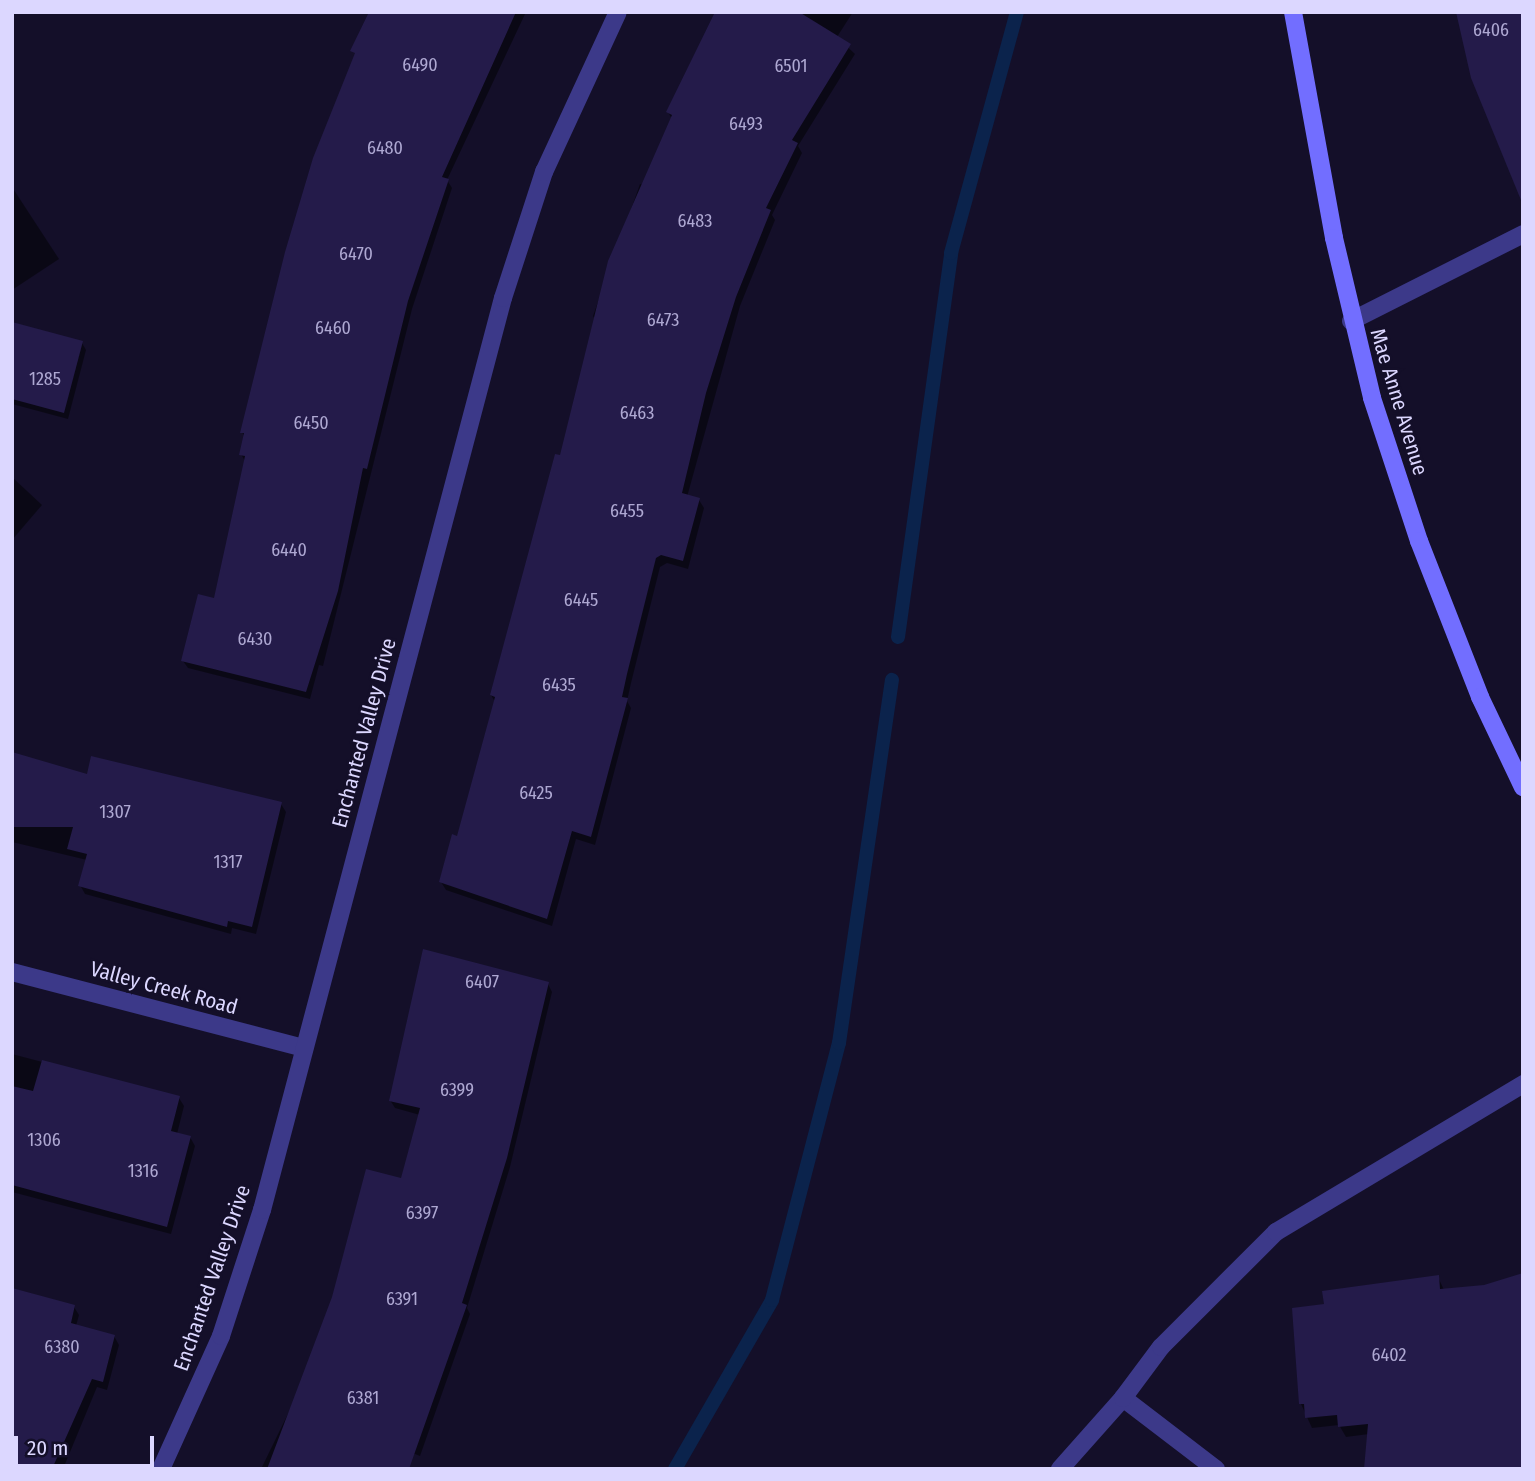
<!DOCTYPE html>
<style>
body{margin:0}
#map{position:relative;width:1535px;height:1481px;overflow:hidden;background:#140f29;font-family:"Fira Sans Condensed",sans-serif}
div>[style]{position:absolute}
.shadow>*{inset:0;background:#0007}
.stream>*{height:14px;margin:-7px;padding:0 7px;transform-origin:7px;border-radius:7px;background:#0b234c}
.building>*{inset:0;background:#241b4a}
.service>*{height:18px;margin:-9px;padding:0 9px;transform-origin:9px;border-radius:9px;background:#3c3989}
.minor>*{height:18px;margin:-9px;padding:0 9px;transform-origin:9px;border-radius:9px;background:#3c3989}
.secondary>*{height:18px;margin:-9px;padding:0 9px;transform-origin:9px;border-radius:9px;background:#726eff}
span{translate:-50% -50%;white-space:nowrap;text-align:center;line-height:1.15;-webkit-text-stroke:5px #140f29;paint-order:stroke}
.number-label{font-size:18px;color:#aea8d2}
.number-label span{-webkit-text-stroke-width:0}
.street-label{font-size:21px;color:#dcd7ff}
.frame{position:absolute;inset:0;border:14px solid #dcd7ff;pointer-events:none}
.scale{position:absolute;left:14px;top:1436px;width:140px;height:32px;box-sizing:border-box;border:4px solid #dcd7ff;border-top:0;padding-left:9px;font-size:21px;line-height:24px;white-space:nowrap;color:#dcd7ff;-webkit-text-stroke:5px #140f29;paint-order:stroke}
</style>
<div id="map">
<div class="shadow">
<div style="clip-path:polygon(394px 12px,526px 12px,447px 180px,452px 188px,412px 309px,323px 666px,319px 665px,310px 699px,188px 668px,183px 661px,216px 601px,246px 463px,241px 454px,245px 438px,242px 432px)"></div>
<div style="clip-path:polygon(717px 12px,853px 12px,837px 37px,855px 54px,798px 146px,802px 153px,772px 215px,775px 220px,740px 306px,687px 497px,699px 500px,704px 508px,688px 569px,667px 563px,660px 567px,631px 683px,627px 701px,631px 708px,595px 845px,576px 839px,552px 926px,446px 890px,441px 882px,458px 838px,495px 702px,491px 695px,561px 457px,597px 323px,593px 316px,640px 184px,644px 185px,672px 119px,668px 112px)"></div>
<div style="clip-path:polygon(12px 187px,59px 259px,12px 290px)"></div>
<div style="clip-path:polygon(12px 324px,82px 343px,86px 350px,68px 419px,12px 404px)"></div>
<div style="clip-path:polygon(12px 477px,42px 505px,12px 540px)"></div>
<div style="clip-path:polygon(12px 765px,281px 804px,286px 812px,256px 934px,232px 928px,231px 934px,85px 894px,80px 885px,87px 860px,12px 842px)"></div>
<div style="clip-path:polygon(548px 984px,552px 992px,510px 1167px,467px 1308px,470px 1314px,420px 1456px,410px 1452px,403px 1469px,261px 1469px,402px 1180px,420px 1115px,395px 1108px,390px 1100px)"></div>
<div style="clip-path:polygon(12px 1054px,179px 1098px,184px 1106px,177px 1134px,190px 1137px,195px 1146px,171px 1234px,12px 1192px)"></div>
<div style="clip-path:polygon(1438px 1277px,1444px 1290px,1369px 1434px,1346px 1437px,1339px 1425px,1312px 1428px,1301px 1404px,1326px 1306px)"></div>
<div style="clip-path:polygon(74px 1307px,79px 1315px,76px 1326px,114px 1336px,119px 1345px,107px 1390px,97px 1387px,63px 1469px,12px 1469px)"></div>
</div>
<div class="stream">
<div style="left:898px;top:637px;width:388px;rotate:-82.1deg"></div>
<div style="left:951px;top:253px;width:250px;rotate:-74.7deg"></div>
<div style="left:675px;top:1469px;width:195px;rotate:-60.1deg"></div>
<div style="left:772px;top:1300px;width:266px;rotate:-75.4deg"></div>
<div style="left:839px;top:1043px;width:367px;rotate:-81.7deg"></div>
</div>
<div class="building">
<div style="clip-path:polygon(369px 12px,516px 12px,442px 177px,449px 179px,408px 301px,367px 469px,363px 468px,338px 591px,306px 692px,181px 661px,198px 594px,214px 598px,245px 456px,239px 455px,244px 433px,240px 433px,285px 252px,313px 158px,355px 53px,350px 51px)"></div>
<div style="clip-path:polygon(715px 12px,799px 12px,851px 44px,792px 140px,798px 143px,766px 208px,771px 210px,736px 297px,706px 393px,682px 493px,700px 498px,683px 561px,661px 555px,656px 558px,627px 674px,622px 697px,628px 698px,591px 837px,572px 831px,547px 919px,439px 882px,452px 834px,457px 836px,495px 697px,490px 695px,555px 454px,560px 455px,608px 261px,672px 115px,666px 112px)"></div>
<div style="clip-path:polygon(1456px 12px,1523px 12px,1523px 205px,1471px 78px)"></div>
<div style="clip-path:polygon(12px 322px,83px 341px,64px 413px,12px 399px)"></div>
<div style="clip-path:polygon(12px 752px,87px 774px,91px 756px,282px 802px,252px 927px,228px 921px,227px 927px,78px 886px,87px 854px,67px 849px,73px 827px,12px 827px)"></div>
<div style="clip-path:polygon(423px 949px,549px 982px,507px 1158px,462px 1303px,467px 1305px,409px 1469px,267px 1469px,332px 1297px,366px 1169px,401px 1178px,420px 1108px,389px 1101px)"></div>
<div style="clip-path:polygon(42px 1060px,180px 1096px,171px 1131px,191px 1136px,167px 1227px,12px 1185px,12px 1086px,33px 1091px)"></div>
<div style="clip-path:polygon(1523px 1273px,1523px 1469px,1364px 1469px,1368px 1424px,1338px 1427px,1337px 1415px,1305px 1418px,1304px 1404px,1299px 1404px,1292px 1308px,1324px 1304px,1322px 1291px,1439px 1275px,1440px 1289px,1484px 1285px)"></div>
<div style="clip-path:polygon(12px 1288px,75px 1305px,71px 1323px,115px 1335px,103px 1382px,92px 1379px,52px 1469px,12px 1469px)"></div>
</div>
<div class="service">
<div style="left:1123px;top:1398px;width:117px;rotate:37.4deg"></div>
<div style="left:1060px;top:1469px;width:95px;rotate:-48.4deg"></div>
<div style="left:1123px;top:1398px;width:64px;rotate:-53.3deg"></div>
<div style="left:1161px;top:1347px;width:163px;rotate:-45deg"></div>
<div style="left:1276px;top:1232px;width:288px;rotate:-30.9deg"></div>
</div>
<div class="minor">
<div style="left:1351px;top:321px;width:193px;rotate:-26.8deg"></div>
<div style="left:12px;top:972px;width:302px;rotate:14.6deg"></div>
<div style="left:161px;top:1469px;width:146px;rotate:-65.7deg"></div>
<div style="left:221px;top:1336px;width:133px;rotate:-72deg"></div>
<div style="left:262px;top:1210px;width:943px;rotate:-75.2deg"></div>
<div style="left:503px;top:298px;width:133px;rotate:-72deg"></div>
<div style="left:544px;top:172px;width:176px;rotate:-65.2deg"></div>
</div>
<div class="secondary">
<div style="left:1293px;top:12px;width:230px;rotate:79.7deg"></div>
<div style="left:1334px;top:238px;width:164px;rotate:76.6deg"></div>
<div style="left:1372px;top:398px;width:151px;rotate:71.8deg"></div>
<div style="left:1419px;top:541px;width:168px;rotate:68.6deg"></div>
<div style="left:1480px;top:697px;width:100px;rotate:64.5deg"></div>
</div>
<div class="number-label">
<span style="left:1491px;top:30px">6406</span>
<span style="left:420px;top:65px">6490</span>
<span style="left:791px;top:66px">6501</span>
<span style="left:746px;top:124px">6493</span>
<span style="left:385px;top:148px">6480</span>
<span style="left:695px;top:221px">6483</span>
<span style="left:356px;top:254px">6470</span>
<span style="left:663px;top:320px">6473</span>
<span style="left:333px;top:328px">6460</span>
<span style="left:45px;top:379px">1285</span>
<span style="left:637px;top:413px">6463</span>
<span style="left:311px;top:423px">6450</span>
<span style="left:627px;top:511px">6455</span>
<span style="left:289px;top:550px">6440</span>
<span style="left:581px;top:600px">6445</span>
<span style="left:255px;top:639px">6430</span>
<span style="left:559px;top:685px">6435</span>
<span style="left:536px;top:793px">6425</span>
<span style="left:115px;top:812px">1307</span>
<span style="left:228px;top:862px">1317</span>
<span style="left:482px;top:982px">6407</span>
<span style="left:457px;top:1090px">6399</span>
<span style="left:44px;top:1140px">1306</span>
<span style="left:143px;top:1171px">1316</span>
<span style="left:422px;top:1213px">6397</span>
<span style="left:402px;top:1299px">6391</span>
<span style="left:62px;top:1347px">6380</span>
<span style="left:1389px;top:1355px">6402</span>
<span style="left:363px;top:1398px">6381</span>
</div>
<div class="street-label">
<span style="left:1399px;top:402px;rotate:73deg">Mae Anne Avenue</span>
<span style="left:364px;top:733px;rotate:-75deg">Enchanted Valley Drive</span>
<span style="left:164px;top:988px;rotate:15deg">Valley Creek Road</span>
<span style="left:212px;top:1278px;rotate:-71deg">Enchanted Valley Drive</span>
</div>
<div class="frame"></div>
<div class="scale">20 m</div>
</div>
